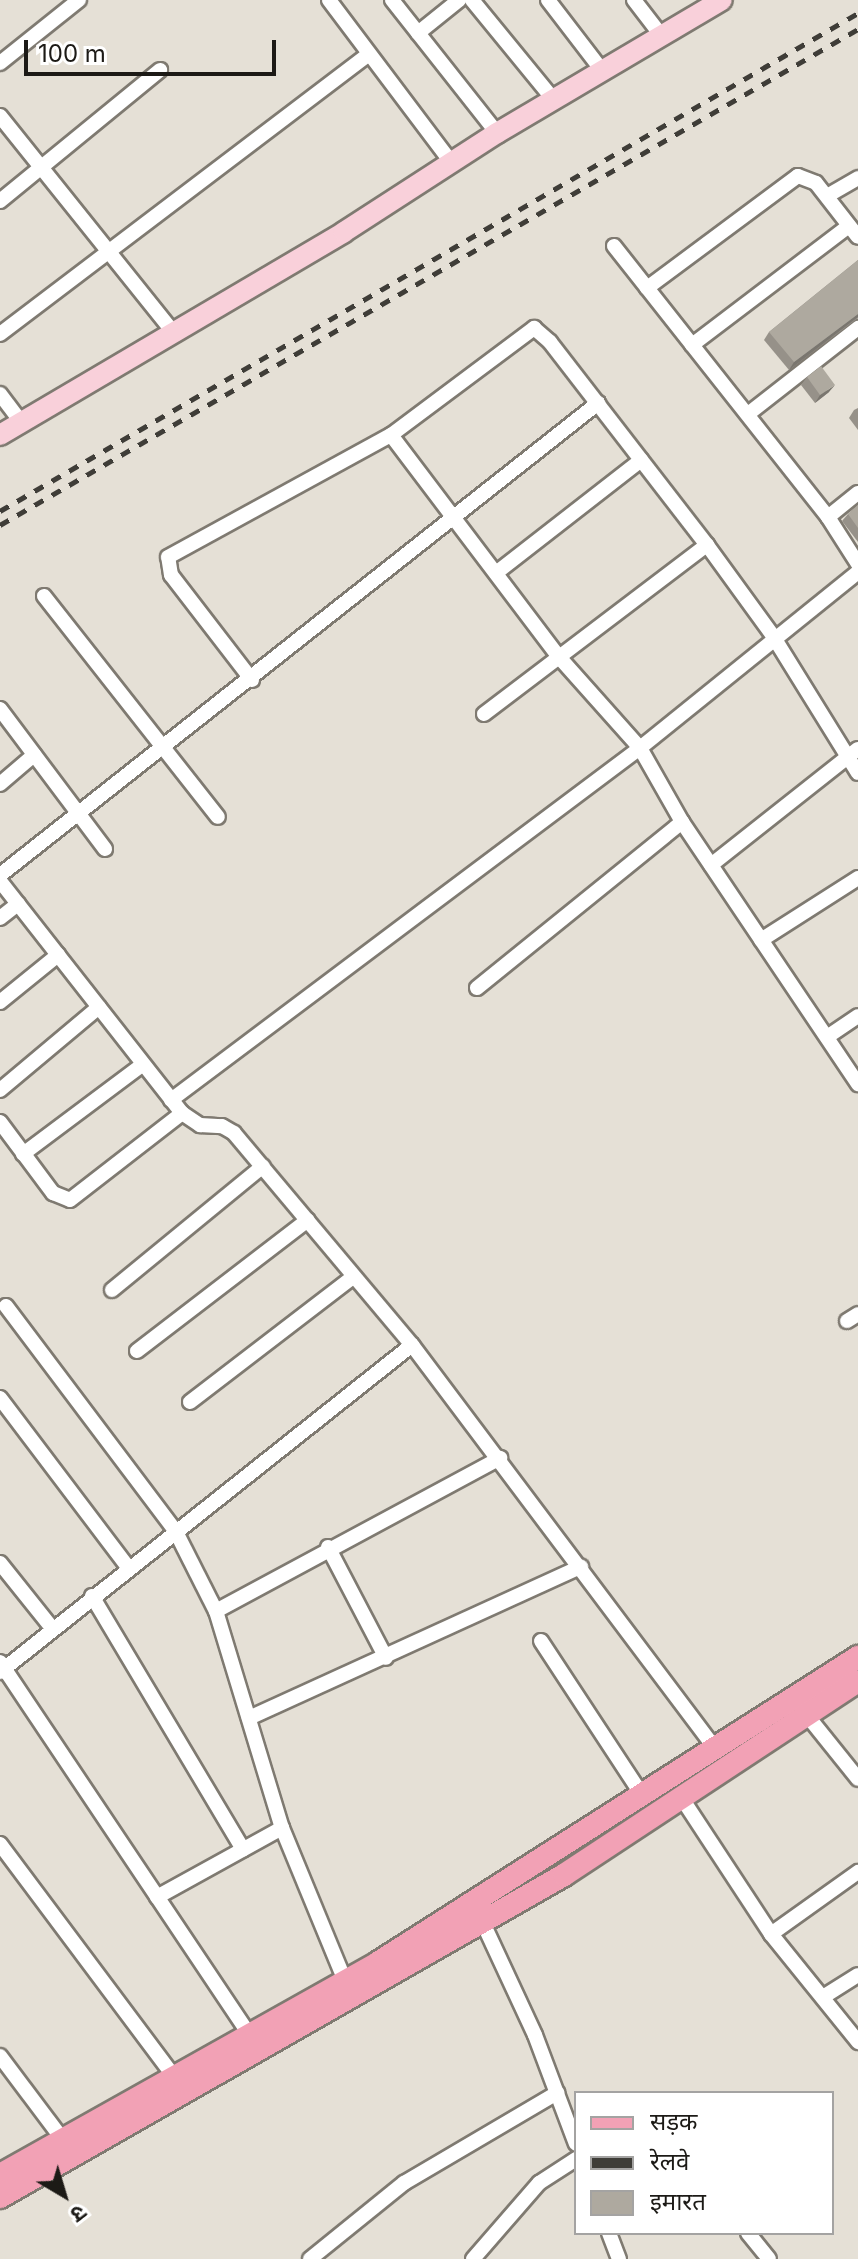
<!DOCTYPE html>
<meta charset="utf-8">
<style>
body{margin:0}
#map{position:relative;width:858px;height:2259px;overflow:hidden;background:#e5e0d6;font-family:Inter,"Noto Sans Devanagari",sans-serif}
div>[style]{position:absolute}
.roads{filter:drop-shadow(2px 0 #7f7a71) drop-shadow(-2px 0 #7f7a71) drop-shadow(0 2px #7f7a71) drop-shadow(0 -2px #7f7a71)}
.street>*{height:14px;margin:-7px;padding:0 7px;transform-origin:7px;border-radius:7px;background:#fff}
.secondary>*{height:20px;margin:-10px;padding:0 10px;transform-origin:10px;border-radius:10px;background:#f9d0da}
.primary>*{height:22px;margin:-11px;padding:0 11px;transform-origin:11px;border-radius:11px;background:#f2a1b5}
.rail>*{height:5px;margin-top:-2.5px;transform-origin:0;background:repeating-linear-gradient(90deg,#3f3d38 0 10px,transparent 0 20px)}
.wall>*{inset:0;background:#969189}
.shaded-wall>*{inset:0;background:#7a766f}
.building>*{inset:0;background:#aea99f}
span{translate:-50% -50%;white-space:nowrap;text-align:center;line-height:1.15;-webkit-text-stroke:6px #fff;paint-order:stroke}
.legend{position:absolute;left:574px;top:2091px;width:260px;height:144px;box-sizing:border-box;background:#fff;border:2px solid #a4a3a2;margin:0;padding:10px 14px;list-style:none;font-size:24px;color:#1c1a16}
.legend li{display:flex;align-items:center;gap:16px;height:40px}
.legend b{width:40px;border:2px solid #a4a3a2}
.north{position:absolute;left:24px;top:2155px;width:80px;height:80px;-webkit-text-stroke:6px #fff;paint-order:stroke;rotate:142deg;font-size:22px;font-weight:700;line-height:32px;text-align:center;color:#1c1a16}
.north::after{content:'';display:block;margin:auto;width:28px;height:36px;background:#1c1a16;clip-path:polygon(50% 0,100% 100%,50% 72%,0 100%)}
.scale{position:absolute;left:24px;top:40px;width:252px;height:36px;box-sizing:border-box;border:4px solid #1c1a16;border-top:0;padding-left:10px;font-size:24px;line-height:28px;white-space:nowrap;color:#1c1a16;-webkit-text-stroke:6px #fff;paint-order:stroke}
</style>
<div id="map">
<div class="roads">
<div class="street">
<div style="left:329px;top:0;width:204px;rotate:53deg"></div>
<div style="left:392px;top:0;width:169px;rotate:51.7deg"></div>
<div style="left:472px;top:0;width:128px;rotate:50.7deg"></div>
<div style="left:548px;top:0;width:87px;rotate:52.5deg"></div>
<div style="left:634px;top:0;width:44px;rotate:52.4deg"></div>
<div style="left:418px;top:33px;width:53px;rotate:-38.8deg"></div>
<div style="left:0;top:63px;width:101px;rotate:-38.6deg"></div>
<div style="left:0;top:116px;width:277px;rotate:51.3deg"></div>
<div style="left:827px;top:196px;width:36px;rotate:-30deg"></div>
<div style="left:0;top:201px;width:207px;rotate:-39.3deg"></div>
<div style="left:614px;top:246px;width:345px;rotate:51.7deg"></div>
<div style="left:828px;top:517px;width:56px;rotate:57.4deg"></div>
<div style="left:647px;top:288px;width:188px;rotate:-36.6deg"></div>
<div style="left:798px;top:176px;width:19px;rotate:21deg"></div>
<div style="left:816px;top:183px;width:68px;rotate:52.1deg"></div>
<div style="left:0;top:334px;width:463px;rotate:-37.2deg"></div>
<div style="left:692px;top:345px;width:197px;rotate:-37.2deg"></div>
<div style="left:0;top:394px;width:35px;rotate:53deg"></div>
<div style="left:748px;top:414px;width:140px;rotate:-38deg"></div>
<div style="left:391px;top:435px;width:278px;rotate:52.9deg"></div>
<div style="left:559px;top:657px;width:122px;rotate:48.3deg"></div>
<div style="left:640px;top:748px;width:85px;rotate:60.4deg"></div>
<div style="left:682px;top:822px;width:316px;rotate:56.1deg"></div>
<div style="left:828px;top:517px;width:38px;rotate:-39deg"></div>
<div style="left:496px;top:573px;width:184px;rotate:-37.9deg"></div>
<div style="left:44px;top:596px;width:281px;rotate:51.8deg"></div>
<div style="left:252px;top:680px;width:133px;rotate:-127.6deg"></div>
<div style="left:171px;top:575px;width:18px;rotate:-99deg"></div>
<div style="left:168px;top:557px;width:254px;rotate:-28.7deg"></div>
<div style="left:391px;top:435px;width:179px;rotate:-36.8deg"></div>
<div style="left:534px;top:328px;width:21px;rotate:41deg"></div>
<div style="left:550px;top:342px;width:257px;rotate:52.3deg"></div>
<div style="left:707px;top:545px;width:112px;rotate:54deg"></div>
<div style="left:773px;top:636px;width:161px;rotate:58.2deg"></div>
<div style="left:0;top:709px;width:175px;rotate:53.1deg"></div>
<div style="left:484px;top:714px;width:280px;rotate:-37.2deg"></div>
<div style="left:0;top:784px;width:45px;rotate:-40.5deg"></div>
<div style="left:711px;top:865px;width:187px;rotate:-38.3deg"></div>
<div style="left:0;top:875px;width:762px;rotate:-38.28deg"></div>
<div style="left:0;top:881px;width:295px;rotate:51.9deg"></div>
<div style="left:182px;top:1113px;width:22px;rotate:34deg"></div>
<div style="left:200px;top:1125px;width:22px;rotate:3deg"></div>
<div style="left:222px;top:1126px;width:14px;rotate:30deg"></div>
<div style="left:234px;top:1133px;width:277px;rotate:50deg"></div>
<div style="left:412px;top:1345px;width:503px;rotate:53.08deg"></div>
<div style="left:0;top:918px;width:23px;rotate:-38deg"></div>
<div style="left:761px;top:940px;width:115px;rotate:-32.6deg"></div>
<div style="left:477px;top:988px;width:264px;rotate:-39deg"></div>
<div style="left:0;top:1002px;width:75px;rotate:-39deg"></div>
<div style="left:827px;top:1037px;width:37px;rotate:-34deg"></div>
<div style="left:0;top:1090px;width:129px;rotate:-40deg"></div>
<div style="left:171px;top:1100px;width:586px;rotate:-36.89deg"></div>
<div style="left:640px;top:748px;width:280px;rotate:-38.9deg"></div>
<div style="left:0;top:1122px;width:89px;rotate:53.3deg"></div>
<div style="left:53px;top:1193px;width:18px;rotate:22deg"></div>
<div style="left:70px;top:1200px;width:142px;rotate:-37.8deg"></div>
<div style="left:23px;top:1154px;width:149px;rotate:-36.8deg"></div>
<div style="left:112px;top:1290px;width:195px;rotate:-39.4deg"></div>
<div style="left:6px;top:1306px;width:281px;rotate:53deg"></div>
<div style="left:175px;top:1530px;width:91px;rotate:63.2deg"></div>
<div style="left:216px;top:1611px;width:227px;rotate:73.1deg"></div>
<div style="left:282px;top:1828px;width:165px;rotate:67.6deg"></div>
<div style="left:847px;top:1321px;width:13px;rotate:-32deg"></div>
<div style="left:137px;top:1351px;width:215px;rotate:-37.5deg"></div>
<div style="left:0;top:1398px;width:212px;rotate:52.9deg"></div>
<div style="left:190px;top:1402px;width:205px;rotate:-37.5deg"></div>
<div style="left:328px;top:1547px;width:125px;rotate:62.4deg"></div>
<div style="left:0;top:1563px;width:83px;rotate:51.3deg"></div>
<div style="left:92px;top:1596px;width:295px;rotate:59.2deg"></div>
<div style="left:216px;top:1611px;width:323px;rotate:-28.3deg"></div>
<div style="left:541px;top:1641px;width:184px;rotate:56.7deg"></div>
<div style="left:0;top:1662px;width:455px;rotate:56.2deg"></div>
<div style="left:0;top:1672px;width:526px;rotate:-38.44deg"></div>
<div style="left:806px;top:1714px;width:83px;rotate:51.3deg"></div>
<div style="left:249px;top:1718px;width:365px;rotate:-24.5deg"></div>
<div style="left:681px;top:1797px;width:164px;rotate:56.7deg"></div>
<div style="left:771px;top:1934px;width:139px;rotate:51.1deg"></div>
<div style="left:0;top:1844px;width:291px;rotate:53.2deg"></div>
<div style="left:157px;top:1897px;width:143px;rotate:-28.9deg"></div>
<div style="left:483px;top:1923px;width:123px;rotate:65.1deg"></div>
<div style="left:535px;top:2035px;width:116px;rotate:69.4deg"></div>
<div style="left:771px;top:1934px;width:107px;rotate:-35.5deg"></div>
<div style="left:823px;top:1997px;width:41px;rotate:-32.2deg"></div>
<div style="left:0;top:2056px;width:105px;rotate:53.1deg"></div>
<div style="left:609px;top:2233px;width:28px;rotate:69deg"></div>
<div style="left:748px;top:2233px;width:33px;rotate:51deg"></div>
<div style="left:310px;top:2259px;width:121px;rotate:-39deg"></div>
<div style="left:404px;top:2183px;width:178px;rotate:-30.5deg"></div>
<div style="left:473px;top:2259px;width:101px;rotate:-49deg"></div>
<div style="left:539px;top:2183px;width:44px;rotate:-33deg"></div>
</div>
<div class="secondary">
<div style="left:0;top:435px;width:399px;rotate:-30.5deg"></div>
<div style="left:344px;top:232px;width:182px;rotate:-32.9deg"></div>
<div style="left:497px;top:133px;width:261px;rotate:-30.6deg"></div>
</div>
<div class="primary">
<div style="left:0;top:2175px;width:435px;rotate:-29.3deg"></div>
<div style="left:379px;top:1962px;width:568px;rotate:-32.49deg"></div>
<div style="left:0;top:2197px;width:649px;rotate:-29.72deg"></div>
<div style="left:564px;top:1875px;width:352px;rotate:-33.4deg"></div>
</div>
</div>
<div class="rail">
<div style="left:0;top:511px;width:992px;rotate:-30.13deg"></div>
<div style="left:0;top:525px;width:991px;rotate:-30.03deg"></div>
</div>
<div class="wall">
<div style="clip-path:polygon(858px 260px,858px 318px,789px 370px,764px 340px,769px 332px)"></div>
<div style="clip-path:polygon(807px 377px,829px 392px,815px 403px,801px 385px)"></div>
<div style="clip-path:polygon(858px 408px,858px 430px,849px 418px,854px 410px)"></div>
<div style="clip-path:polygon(858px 505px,858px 542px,842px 521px,848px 514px)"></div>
</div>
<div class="shaded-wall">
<div style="clip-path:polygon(858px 314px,858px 317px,789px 370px,794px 362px)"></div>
<div style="clip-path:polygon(835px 385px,829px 392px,815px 403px,820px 395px)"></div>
</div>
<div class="building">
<div style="clip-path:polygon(858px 260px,858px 314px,794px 362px,769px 332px)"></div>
<div style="clip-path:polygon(821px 366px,835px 385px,820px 395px,807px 377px)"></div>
<div style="clip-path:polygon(858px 505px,858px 528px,848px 514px)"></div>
</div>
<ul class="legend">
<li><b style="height:10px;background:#f2a1b5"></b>सड़क</li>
<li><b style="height:10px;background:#3f3d38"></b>रेलवे</li>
<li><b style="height:22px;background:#aea99f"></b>इमारत</li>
</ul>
<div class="north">उ</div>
<div class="scale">100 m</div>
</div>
